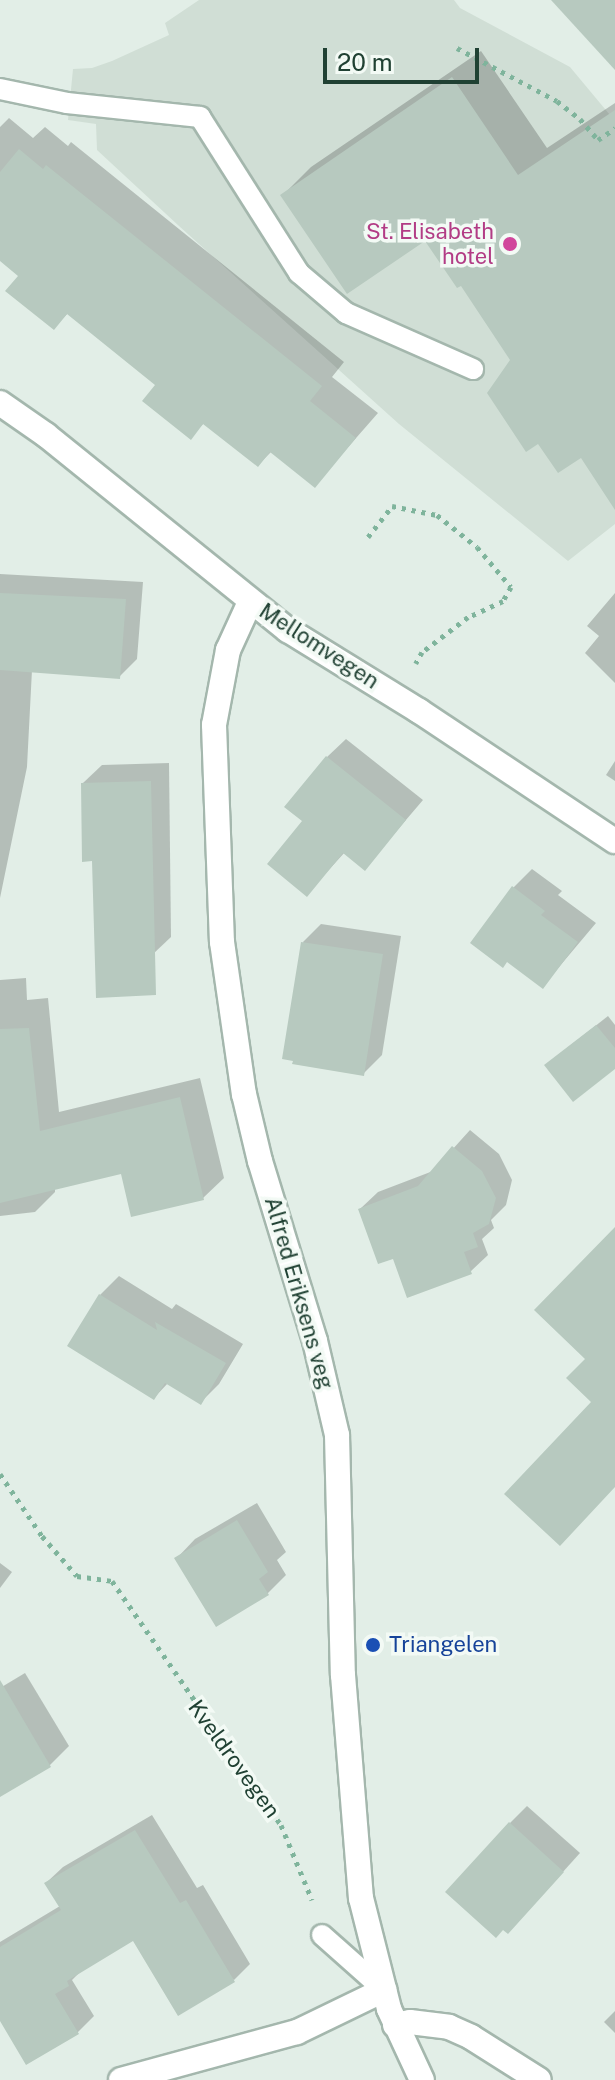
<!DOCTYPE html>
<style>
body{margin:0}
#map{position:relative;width:615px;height:2080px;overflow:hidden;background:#e2eee7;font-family:"Public Sans",sans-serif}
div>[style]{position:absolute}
.built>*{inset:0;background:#d0ded5}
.shadow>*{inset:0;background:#0003}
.building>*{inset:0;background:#b7c9bf}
.path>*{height:5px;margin-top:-2.5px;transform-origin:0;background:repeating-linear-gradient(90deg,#7fb49c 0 4px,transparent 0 10px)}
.roads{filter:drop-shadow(2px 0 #a4b7ad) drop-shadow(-2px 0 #a4b7ad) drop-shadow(0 2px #a4b7ad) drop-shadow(0 -2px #a4b7ad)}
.service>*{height:20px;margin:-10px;padding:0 10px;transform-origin:10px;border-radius:10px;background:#fff}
.minor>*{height:24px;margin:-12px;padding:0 12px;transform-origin:12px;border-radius:12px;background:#fff}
.tertiary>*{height:24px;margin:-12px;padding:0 12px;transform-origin:12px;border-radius:12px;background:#fff}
.dots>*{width:22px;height:22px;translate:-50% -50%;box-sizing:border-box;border:4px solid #f3faf5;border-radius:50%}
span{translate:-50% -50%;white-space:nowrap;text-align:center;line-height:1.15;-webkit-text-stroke:7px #f3faf5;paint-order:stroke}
.hotel-label{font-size:22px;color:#b23c85}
.right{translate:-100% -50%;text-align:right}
.street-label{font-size:22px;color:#204133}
.transit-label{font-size:22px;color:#164399}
.left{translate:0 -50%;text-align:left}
.scale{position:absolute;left:323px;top:48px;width:156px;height:36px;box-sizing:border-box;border:4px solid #204133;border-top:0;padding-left:10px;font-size:24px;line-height:28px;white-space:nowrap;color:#204133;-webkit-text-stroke:6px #f3faf5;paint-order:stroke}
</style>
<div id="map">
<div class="built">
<div style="clip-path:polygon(199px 0,454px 0,460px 8px,570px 67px,615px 121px,615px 524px,568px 561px,399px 424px,179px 226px,97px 150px,96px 124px,68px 120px,73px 69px,92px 68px,112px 61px,169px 35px,165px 23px)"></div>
</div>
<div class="shadow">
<div style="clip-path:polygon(481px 51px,547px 148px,615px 103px,615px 433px,538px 441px,513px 360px,462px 283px,426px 238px,283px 195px,311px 167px)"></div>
<div style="clip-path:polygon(9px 118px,33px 138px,45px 127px,68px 146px,71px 142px,344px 362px,332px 377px,378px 413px,314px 486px,272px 451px,258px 465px,205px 422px,190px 437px,158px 385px,68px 313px,54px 328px,21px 275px,0 258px,0 127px)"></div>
<div style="clip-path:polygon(0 574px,143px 582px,137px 659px,119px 677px,32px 670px,27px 767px,0 898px)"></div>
<div style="clip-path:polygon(615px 593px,615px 683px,585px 653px,599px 636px,587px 626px)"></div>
<div style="clip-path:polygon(346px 739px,423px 800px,365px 868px,345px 852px,307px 894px,304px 820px,327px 757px)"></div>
<div style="clip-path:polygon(615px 761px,615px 781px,606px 775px)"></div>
<div style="clip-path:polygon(169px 763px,171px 937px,152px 955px,94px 859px,83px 783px,102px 765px)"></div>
<div style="clip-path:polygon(532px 869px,562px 891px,558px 895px,596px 923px,543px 986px,513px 888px)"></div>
<div style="clip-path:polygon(321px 924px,401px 936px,382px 1055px,363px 1074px,303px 942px)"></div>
<div style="clip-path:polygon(26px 978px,27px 1000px,48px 998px,59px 1112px,200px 1078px,224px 1178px,203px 1198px,123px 1172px,55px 1188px,55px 1192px,35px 1212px,0 1216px,0 980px)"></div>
<div style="clip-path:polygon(608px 1016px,615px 1025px,615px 1066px,557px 1056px)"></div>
<div style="clip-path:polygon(470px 1130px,499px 1154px,512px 1180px,506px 1205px,491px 1220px,494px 1228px,482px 1239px,488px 1255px,470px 1272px,394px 1256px,360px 1209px,378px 1192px,433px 1171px)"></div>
<div style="clip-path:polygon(119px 1276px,172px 1309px,176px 1304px,243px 1344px,219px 1384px,200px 1403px,168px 1383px,154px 1398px,100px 1295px)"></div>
<div style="clip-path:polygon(257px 1503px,286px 1552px,277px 1560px,286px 1575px,267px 1594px,177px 1558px,195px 1539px)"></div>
<div style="clip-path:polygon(0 1563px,12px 1572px,0 1588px)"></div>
<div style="clip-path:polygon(25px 1673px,69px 1746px,50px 1765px,0 1795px,0 1688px)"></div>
<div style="clip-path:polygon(527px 1806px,580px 1853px,525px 1914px,510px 1823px)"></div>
<div style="clip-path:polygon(152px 1815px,197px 1888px,203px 1885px,250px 1964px,234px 1980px,134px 1939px,83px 1969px,72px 1980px,94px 2016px,77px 2033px,0 1994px,0 1942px,60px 1906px,46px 1883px,63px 1867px)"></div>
<div style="clip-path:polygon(615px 2011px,615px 2033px,604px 2022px)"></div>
</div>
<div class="building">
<div style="clip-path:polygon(551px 0,615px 0,615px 70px)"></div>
<div style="clip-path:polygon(452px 77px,518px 175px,615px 110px,615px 510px,581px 458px,558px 473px,538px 444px,526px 452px,487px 393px,510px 360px,461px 286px,457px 288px,425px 241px,347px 294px,280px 195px)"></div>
<div style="clip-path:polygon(19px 149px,43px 169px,46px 165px,322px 386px,310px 401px,356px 438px,315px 488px,270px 452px,258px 467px,203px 424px,191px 440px,142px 401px,155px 385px,67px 314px,54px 330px,5px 291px,18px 276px,0 261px,0 172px)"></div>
<div style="clip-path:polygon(0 593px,126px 599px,120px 679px,0 670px)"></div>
<div style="clip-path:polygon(326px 756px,406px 820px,365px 871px,343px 853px,307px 897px,267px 864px,302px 821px,284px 807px)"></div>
<div style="clip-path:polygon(151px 781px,156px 995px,96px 998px,92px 861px,82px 862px,81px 783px)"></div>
<div style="clip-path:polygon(512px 886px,545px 911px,541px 915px,578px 942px,543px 989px,507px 962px,503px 968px,470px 943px)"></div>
<div style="clip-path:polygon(301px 942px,383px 954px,364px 1076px,292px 1064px,293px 1061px,282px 1059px)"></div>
<div style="clip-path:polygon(596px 1025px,615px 1048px,615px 1069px,573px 1102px,544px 1065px)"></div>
<div style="clip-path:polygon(29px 1028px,40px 1131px,180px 1097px,204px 1200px,131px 1217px,121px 1174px,0 1203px,0 1029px)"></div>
<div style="clip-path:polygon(452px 1146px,482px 1171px,496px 1198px,489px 1224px,473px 1233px,478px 1247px,464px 1252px,472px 1274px,407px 1298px,393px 1259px,378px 1264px,358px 1209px,418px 1186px)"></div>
<div style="clip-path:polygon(615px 1227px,615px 1487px,560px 1546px,504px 1494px,591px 1402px,566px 1378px,585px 1359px,534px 1310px)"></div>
<div style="clip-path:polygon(99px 1294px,157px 1330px,155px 1322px,226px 1363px,201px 1405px,165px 1383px,154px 1400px,67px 1346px)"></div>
<div style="clip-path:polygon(237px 1520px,268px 1572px,259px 1579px,269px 1595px,216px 1627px,174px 1558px)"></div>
<div style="clip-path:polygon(0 1680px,51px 1767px,0 1797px)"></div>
<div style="clip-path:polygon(509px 1822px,564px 1872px,508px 1934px,503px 1930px,496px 1938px,445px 1892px)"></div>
<div style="clip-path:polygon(135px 1830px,180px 1903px,186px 1900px,235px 1982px,178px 2016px,133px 1941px,67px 1981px,69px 1986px,55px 1994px,79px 2034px,26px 2065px,0 2021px,0 1947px,61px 1910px,44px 1883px)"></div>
</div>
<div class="path">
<div style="left:457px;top:48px;width:113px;rotate:27.9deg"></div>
<div style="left:557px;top:101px;width:29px;rotate:38deg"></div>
<div style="left:580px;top:119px;width:28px;rotate:49deg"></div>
<div style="left:598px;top:140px;width:21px;rotate:-35deg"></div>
<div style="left:368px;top:537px;width:39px;rotate:-52deg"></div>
<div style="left:392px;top:506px;width:46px;rotate:11.3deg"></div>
<div style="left:437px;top:515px;width:51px;rotate:38.7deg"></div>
<div style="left:477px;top:547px;width:52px;rotate:49.6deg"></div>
<div style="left:511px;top:587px;width:16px;rotate:120deg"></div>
<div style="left:503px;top:601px;width:38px;rotate:155deg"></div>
<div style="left:468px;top:617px;width:58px;rotate:142.7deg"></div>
<div style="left:422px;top:652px;width:13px;rotate:119deg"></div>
<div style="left:0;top:1474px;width:75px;rotate:55.9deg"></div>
<div style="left:42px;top:1536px;width:53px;rotate:48.8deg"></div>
<div style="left:77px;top:1576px;width:35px;rotate:8deg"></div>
<div style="left:112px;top:1581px;width:297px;rotate:55.3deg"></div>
<div style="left:281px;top:1825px;width:81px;rotate:67.5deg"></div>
</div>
<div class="roads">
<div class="service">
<div style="left:0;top:89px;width:68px;rotate:11.8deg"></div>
<div style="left:67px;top:103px;width:134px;rotate:6deg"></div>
<div style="left:200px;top:117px;width:185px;rotate:57.6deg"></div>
<div style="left:299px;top:273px;width:62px;rotate:40.4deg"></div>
<div style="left:346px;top:313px;width:139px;rotate:23.8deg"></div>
<div style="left:322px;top:1935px;width:83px;rotate:41.6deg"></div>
</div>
<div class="minor">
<div style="left:250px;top:602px;width:53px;rotate:114.6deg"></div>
<div style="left:228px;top:650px;width:76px;rotate:100.6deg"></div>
<div style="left:214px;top:725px;width:217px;rotate:87.9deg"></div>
<div style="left:222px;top:942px;width:154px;rotate:81.8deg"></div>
<div style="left:244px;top:1094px;width:69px;rotate:76.6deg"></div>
<div style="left:260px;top:1161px;width:188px;rotate:73deg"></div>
<div style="left:315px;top:1341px;width:97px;rotate:76.8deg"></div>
<div style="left:337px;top:1435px;width:240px;rotate:88.6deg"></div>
<div style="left:343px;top:1675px;width:224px;rotate:85.4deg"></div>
<div style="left:361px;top:1898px;width:114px;rotate:75.8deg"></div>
<div style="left:389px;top:2009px;width:78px;rotate:65.1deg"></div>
<div style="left:395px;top:2025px;width:15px;rotate:-11deg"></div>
<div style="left:410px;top:2022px;width:39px;rotate:7deg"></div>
<div style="left:449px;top:2027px;width:24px;rotate:24deg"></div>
<div style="left:471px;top:2037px;width:80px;rotate:32.3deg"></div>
<div style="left:121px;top:2080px;width:182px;rotate:-15.3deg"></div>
<div style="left:297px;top:2032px;width:97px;rotate:-25.8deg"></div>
</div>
<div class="tertiary">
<div style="left:0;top:403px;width:56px;rotate:34.8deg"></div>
<div style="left:46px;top:435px;width:311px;rotate:38.9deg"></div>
<div style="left:288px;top:630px;width:154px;rotate:31.7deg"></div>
<div style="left:419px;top:711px;width:235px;rotate:33.6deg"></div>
</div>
</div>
<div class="dots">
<div style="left:510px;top:244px;background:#d1479c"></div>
<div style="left:373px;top:1645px;background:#1a4fb4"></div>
</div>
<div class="hotel-label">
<span class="right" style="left:494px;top:244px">St. Elisabeth<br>hotel</span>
</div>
<div class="street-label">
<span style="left:319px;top:646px;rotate:33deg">Mellomvegen</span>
<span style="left:299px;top:1293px;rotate:74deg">Alfred Eriksens veg</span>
<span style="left:234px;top:1759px;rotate:54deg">Kveldrovegen</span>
</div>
<div class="transit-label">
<span class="left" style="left:389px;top:1645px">Triangelen</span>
</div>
<div class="scale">20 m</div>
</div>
